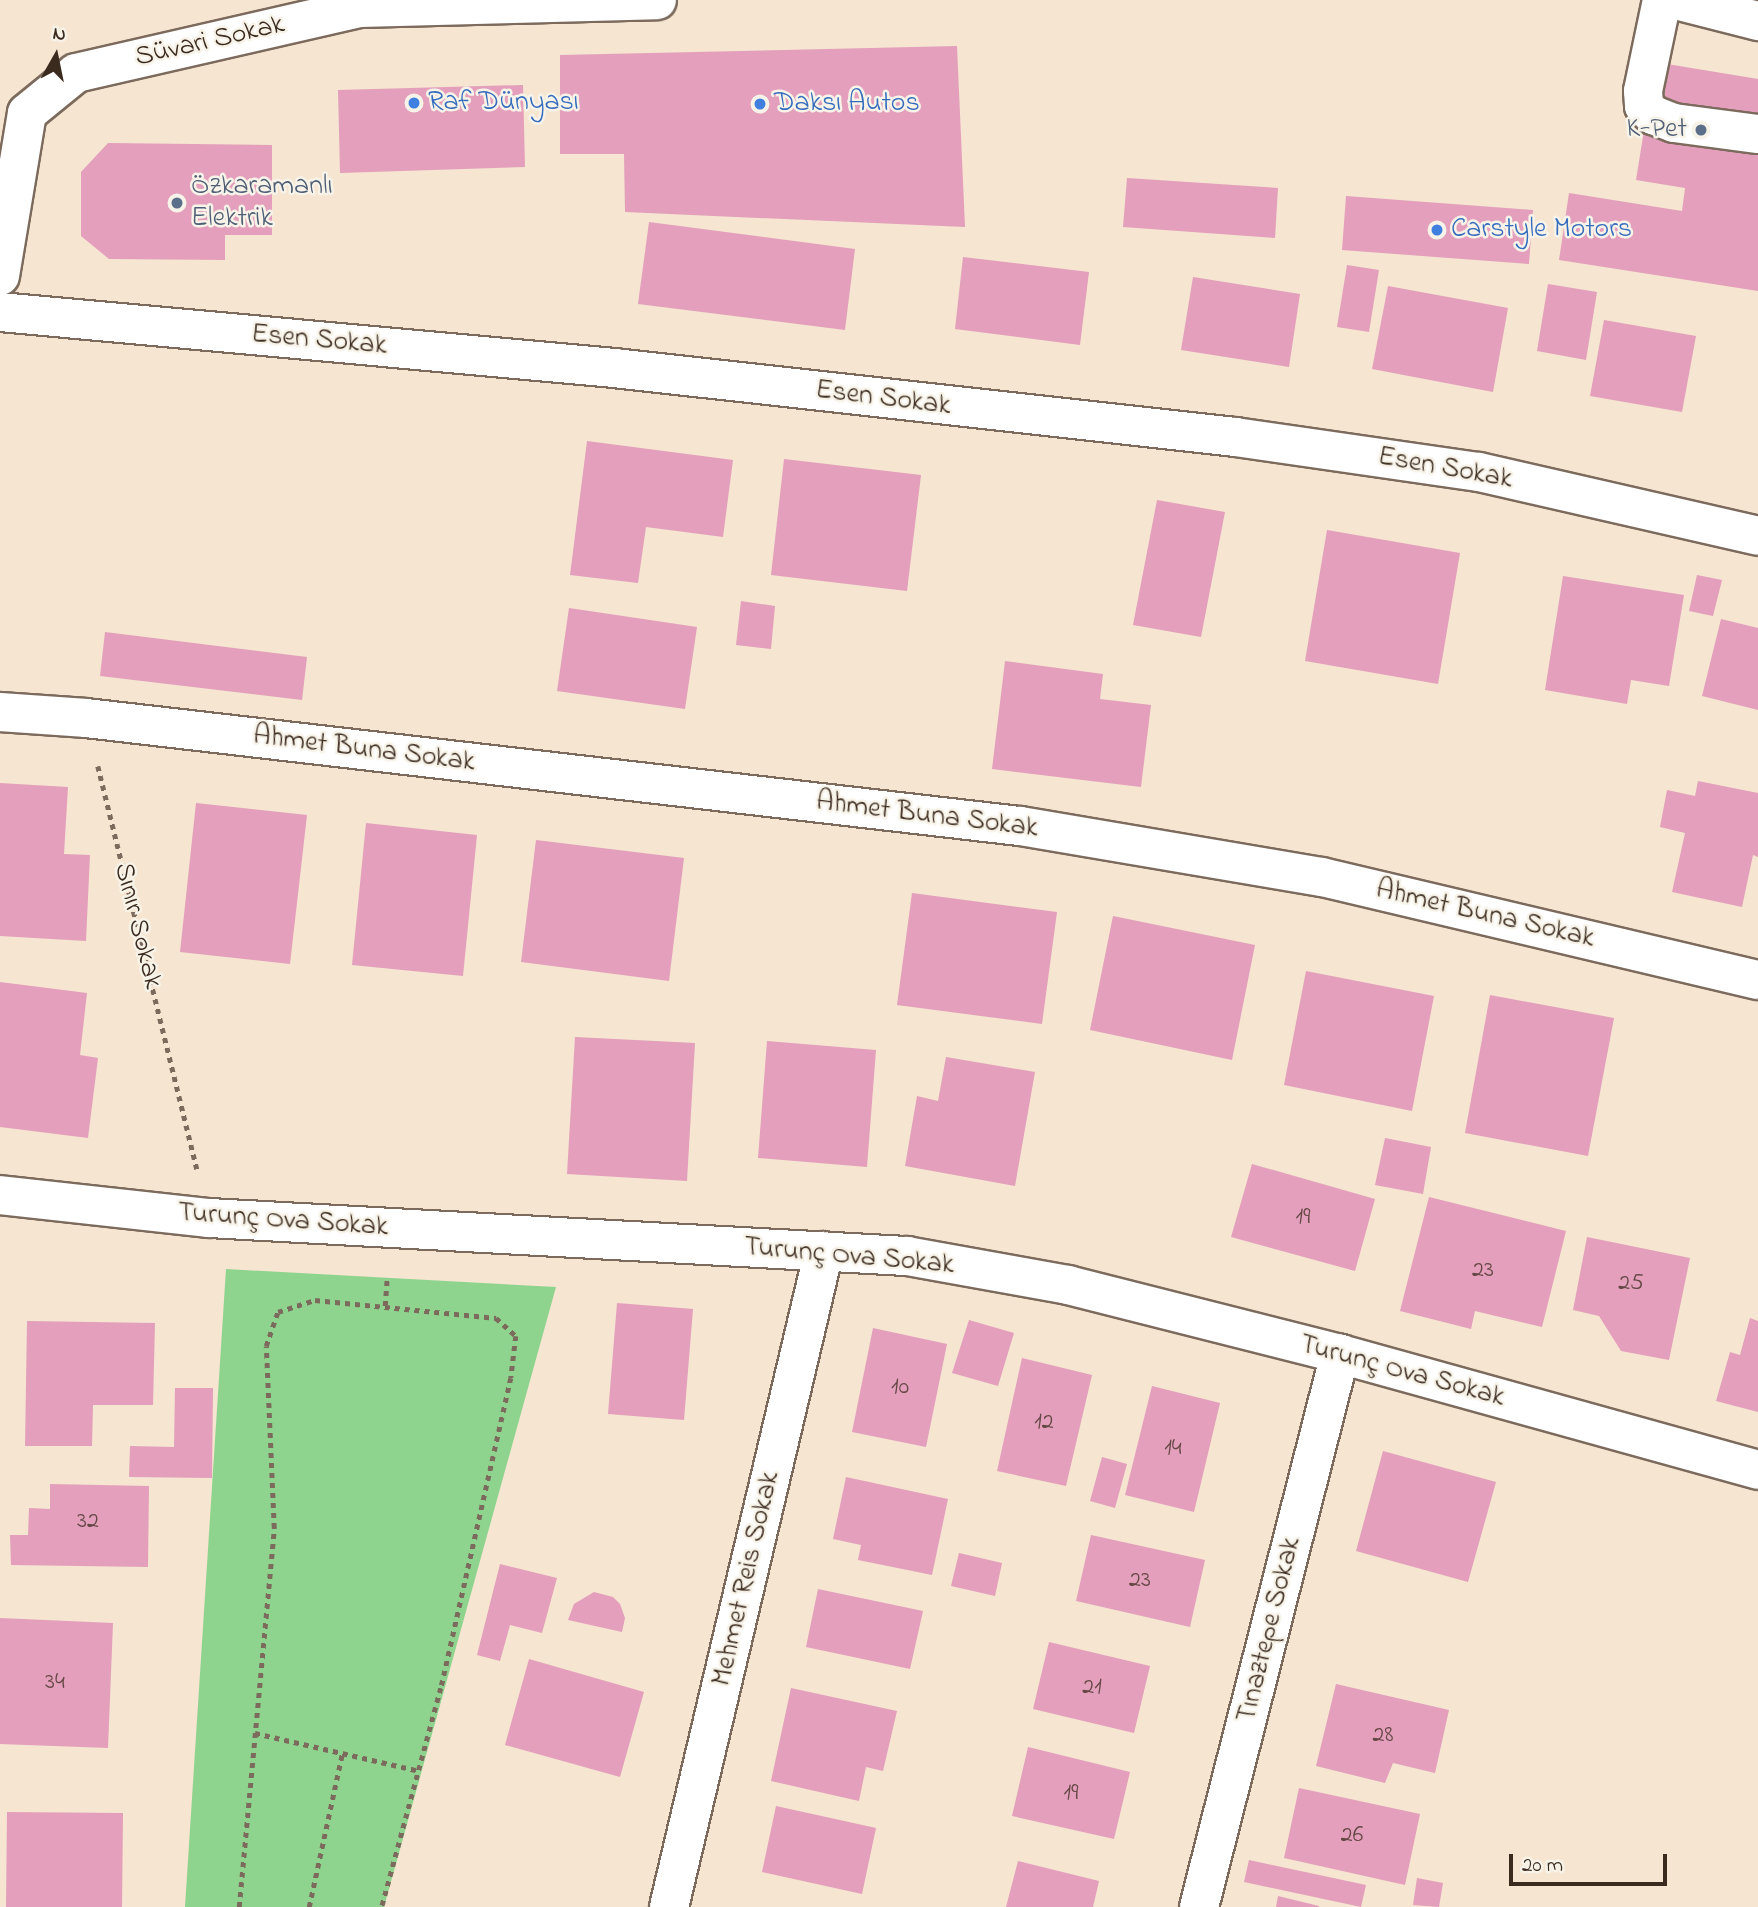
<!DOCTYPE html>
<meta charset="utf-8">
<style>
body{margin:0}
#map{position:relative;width:1758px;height:1907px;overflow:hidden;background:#f5e5d1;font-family:"Indie Flower",sans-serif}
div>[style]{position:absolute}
.green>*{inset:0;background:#8fd48e}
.building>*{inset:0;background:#e39fbb}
.path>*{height:4.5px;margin-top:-2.25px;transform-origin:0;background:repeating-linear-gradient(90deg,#7c6b5d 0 5px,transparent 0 10px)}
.roads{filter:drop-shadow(2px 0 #7c6b5d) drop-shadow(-2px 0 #7c6b5d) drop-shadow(0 2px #7c6b5d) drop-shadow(0 -2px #7c6b5d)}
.minor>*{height:38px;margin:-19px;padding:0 19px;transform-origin:19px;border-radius:19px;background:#fff}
.dots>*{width:19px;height:19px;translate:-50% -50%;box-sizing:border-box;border:4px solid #f7f3e8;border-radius:50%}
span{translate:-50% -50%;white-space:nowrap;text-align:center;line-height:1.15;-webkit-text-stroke:5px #f7f3e8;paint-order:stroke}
.number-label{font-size:24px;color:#654745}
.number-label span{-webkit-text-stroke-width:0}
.street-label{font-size:28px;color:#3b2a1e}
.shop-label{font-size:28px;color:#366cbe}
.left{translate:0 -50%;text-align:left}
.service-label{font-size:28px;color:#4e5e75}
.right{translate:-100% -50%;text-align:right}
.north{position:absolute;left:21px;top:21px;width:70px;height:70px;-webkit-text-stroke:5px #f7f3e8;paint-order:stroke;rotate:9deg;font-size:19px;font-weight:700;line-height:28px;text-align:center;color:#3b2a1e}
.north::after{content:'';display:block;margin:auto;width:24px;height:32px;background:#3b2a1e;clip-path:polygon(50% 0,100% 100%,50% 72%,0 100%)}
.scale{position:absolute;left:1509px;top:1854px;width:158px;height:32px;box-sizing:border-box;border:4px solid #3b2a1e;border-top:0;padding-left:9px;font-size:21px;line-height:24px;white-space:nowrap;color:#3b2a1e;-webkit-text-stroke:5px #f7f3e8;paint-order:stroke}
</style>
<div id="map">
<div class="green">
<div style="clip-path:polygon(226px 1269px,556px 1287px,384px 1907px,185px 1907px)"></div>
</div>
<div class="building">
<div style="clip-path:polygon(957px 46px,965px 227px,625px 212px,624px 154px,560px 154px,560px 55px)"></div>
<div style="clip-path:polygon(1655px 62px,1758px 79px,1758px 291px,1559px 260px,1569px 193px,1682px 211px,1685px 188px,1636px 180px)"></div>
<div style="clip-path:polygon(523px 85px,525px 167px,340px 173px,338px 90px)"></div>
<div style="clip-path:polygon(108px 143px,272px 145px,272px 235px,225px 235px,225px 260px,109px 259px,81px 236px,81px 172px)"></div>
<div style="clip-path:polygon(1127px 178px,1278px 188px,1275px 238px,1123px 227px)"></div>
<div style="clip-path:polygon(1346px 196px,1533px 210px,1529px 264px,1342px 250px)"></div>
<div style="clip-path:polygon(649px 222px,855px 249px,845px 330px,638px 304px)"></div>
<div style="clip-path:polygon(963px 257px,1089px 272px,1080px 345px,955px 329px)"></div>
<div style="clip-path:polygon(1347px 265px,1379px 270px,1369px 332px,1337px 327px)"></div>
<div style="clip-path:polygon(1193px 277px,1300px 294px,1289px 367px,1181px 350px)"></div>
<div style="clip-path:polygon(1548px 284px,1597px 292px,1586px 360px,1537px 351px)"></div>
<div style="clip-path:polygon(1388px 286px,1508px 308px,1493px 392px,1372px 369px)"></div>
<div style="clip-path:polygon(1604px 320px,1696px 336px,1682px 412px,1590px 396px)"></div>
<div style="clip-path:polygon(587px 441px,733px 460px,723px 537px,646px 527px,638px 583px,570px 575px)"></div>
<div style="clip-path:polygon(784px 459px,921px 475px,907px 591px,771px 575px)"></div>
<div style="clip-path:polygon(1157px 500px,1225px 512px,1201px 637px,1133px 625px)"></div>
<div style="clip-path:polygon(1327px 530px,1460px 553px,1438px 684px,1305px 661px)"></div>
<div style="clip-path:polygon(1697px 575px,1722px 580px,1713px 616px,1689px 611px)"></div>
<div style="clip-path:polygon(1563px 576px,1684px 595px,1669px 686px,1631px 680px,1627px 704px,1545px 690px)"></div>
<div style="clip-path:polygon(741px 601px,775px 606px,771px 649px,736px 645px)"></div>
<div style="clip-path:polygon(569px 608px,697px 627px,685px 709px,557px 691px)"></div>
<div style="clip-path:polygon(1721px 619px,1758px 628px,1758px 710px,1702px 696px)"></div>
<div style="clip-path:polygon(105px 632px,307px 657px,302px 700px,100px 676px)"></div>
<div style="clip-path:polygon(1005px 661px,1103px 674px,1100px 699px,1151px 705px,1141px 787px,992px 769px)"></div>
<div style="clip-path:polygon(1698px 781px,1758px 793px,1758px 857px,1753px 855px,1742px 907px,1672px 892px,1685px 833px,1660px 827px,1667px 790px,1695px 796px)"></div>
<div style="clip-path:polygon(0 783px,68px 787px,64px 854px,90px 855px,86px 941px,0 936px)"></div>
<div style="clip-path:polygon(196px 803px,307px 815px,290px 964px,180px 952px)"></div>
<div style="clip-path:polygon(366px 823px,477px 835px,463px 976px,352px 965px)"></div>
<div style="clip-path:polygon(536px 840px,684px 858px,669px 981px,521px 962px)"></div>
<div style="clip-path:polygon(912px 893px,1057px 912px,1042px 1024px,897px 1005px)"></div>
<div style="clip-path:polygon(1113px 916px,1255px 945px,1232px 1060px,1090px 1030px)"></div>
<div style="clip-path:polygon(1306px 971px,1434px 996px,1412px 1111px,1284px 1085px)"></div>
<div style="clip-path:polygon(0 982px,87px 993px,80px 1055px,98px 1058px,88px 1138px,0 1127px)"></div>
<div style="clip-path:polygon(1490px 995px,1614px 1018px,1588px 1156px,1465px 1133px)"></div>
<div style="clip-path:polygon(575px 1037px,695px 1043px,687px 1181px,567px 1174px)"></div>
<div style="clip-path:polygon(767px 1041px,876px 1050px,867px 1167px,758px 1158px)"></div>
<div style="clip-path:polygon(946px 1057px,1035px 1072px,1015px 1186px,905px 1166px,917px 1096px,938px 1101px)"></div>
<div style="clip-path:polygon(1385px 1138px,1431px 1147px,1423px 1194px,1375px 1185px)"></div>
<div style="clip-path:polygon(1252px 1164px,1375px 1199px,1355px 1271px,1231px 1237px)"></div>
<div style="clip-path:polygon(1429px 1197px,1566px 1231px,1542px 1327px,1475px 1311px,1471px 1329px,1400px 1311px)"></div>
<div style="clip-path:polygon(1587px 1237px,1690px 1258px,1669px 1360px,1621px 1351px,1599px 1316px,1573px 1310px)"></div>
<div style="clip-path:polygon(617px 1303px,693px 1309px,684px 1420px,608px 1414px)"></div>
<div style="clip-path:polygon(1750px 1318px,1758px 1321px,1758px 1412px,1716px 1401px,1730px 1352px,1740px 1355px)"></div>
<div style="clip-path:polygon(969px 1320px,1014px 1333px,998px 1386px,952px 1373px)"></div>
<div style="clip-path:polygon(27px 1321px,155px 1323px,153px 1405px,93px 1405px,92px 1446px,25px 1446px)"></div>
<div style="clip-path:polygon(873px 1328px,947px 1344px,926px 1447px,852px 1432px)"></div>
<div style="clip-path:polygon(1022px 1358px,1092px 1375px,1066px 1486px,997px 1471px)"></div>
<div style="clip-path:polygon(1152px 1386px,1220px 1403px,1194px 1512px,1125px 1495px)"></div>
<div style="clip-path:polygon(175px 1388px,213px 1388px,212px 1478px,129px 1477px,130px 1446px,174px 1447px)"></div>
<div style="clip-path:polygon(1383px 1451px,1496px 1482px,1468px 1582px,1356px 1551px)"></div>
<div style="clip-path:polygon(1102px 1457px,1127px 1464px,1115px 1508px,1090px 1501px)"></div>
<div style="clip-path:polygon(846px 1477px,948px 1499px,932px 1575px,858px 1560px,861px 1545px,833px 1539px)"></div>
<div style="clip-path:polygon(50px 1484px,149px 1486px,148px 1567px,11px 1565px,10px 1535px,28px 1535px,29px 1508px,50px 1509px)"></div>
<div style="clip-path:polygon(1091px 1535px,1205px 1560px,1190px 1627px,1076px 1601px)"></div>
<div style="clip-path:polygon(959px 1553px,1002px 1563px,995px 1596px,951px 1586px)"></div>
<div style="clip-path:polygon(500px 1564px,557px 1578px,542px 1633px,510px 1625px,500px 1661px,477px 1655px)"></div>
<div style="clip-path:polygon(818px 1589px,923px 1611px,910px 1669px,806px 1647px)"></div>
<div style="clip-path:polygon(594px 1592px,613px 1597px,620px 1604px,625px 1618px,622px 1632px,568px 1620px,574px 1604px)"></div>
<div style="clip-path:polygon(0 1618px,113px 1623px,108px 1748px,0 1744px)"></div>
<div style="clip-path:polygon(1049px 1642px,1150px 1666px,1134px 1733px,1033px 1709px)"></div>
<div style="clip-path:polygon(529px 1659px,644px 1692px,620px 1777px,505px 1745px)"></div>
<div style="clip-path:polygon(1336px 1684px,1449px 1710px,1435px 1773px,1393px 1763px,1385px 1783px,1316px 1766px)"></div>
<div style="clip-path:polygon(791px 1688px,897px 1711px,883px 1771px,866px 1767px,859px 1801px,771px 1781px)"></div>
<div style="clip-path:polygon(1028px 1747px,1130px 1772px,1114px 1839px,1012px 1816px)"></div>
<div style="clip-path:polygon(1299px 1788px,1420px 1814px,1405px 1885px,1284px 1858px)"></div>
<div style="clip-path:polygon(776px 1806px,876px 1828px,862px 1894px,762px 1872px)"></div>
<div style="clip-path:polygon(7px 1812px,123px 1813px,122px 1907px,6px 1907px)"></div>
<div style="clip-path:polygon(1249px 1860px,1366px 1885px,1361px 1907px,1244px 1882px)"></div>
<div style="clip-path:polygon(1018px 1861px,1099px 1881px,1093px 1907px,1006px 1907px)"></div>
<div style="clip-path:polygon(1417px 1878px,1443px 1883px,1439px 1907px,1413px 1905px)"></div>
<div style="clip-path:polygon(1278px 1896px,1319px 1906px,1319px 1907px,1276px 1907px)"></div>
</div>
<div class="path">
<div style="left:98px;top:766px;width:415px;rotate:76.2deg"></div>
<div style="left:385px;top:1306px;width:30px;rotate:-86deg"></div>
<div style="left:255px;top:1733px;width:168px;rotate:13deg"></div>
<div style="left:239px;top:1907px;width:381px;rotate:-84.7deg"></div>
<div style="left:274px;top:1528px;width:182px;rotate:-92.5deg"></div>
<div style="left:266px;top:1346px;width:36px;rotate:-71deg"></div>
<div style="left:278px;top:1312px;width:39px;rotate:-18deg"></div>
<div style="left:315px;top:1300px;width:182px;rotate:5.7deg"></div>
<div style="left:496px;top:1318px;width:27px;rotate:42deg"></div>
<div style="left:516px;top:1336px;width:42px;rotate:96.8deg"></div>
<div style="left:511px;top:1378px;width:318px;rotate:102.7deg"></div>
<div style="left:441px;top:1688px;width:227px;rotate:105.1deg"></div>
<div style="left:309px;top:1907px;width:157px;rotate:-77.8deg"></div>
</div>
<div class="roads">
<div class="minor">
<div style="left:1662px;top:0;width:93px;rotate:101.8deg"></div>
<div style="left:1643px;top:91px;width:15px;rotate:86deg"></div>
<div style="left:1644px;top:106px;width:13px;rotate:45deg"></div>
<div style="left:1653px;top:115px;width:22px;rotate:21deg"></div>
<div style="left:1674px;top:123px;width:85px;rotate:7.5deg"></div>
<div style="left:1676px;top:0;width:85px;rotate:14.4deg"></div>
<div style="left:0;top:276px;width:165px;rotate:-80.6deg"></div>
<div style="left:27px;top:113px;width:63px;rotate:-39.2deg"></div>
<div style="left:76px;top:73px;width:291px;rotate:-12.9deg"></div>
<div style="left:360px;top:8px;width:297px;rotate:-1.5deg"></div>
<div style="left:0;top:312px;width:617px;rotate:5.21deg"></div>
<div style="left:614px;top:368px;width:625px;rotate:6.34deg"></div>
<div style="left:1235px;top:437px;width:246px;rotate:8.2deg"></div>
<div style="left:1479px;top:472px;width:286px;rotate:12.9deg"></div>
<div style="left:0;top:712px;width:86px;rotate:4deg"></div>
<div style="left:86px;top:718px;width:940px;rotate:6.6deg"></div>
<div style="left:1020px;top:826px;width:306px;rotate:9.6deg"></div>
<div style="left:1322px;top:877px;width:448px;rotate:13.3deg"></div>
<div style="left:0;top:1195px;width:210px;rotate:6.3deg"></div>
<div style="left:209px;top:1218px;width:699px;rotate:3.12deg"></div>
<div style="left:907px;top:1256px;width:164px;rotate:10.2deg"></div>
<div style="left:1068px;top:1285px;width:281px;rotate:14.2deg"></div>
<div style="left:1340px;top:1354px;width:434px;rotate:15.5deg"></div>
<div style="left:669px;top:1907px;width:674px;rotate:-76.71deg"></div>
<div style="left:1199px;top:1907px;width:571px;rotate:-75.7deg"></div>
</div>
</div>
<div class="dots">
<div style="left:414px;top:103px;background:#3f7fe0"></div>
<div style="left:760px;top:104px;background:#3f7fe0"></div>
<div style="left:1701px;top:130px;background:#5c6f8a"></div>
<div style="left:177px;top:203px;background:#5c6f8a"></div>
<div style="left:1437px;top:230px;background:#3f7fe0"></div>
</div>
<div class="number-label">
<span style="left:1303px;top:1218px">19</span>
<span style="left:1483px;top:1271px">23</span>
<span style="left:1631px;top:1284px">25</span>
<span style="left:900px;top:1388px">10</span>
<span style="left:1044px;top:1423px">12</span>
<span style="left:1173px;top:1449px">14</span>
<span style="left:88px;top:1522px">32</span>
<span style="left:1140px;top:1581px">23</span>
<span style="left:55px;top:1683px">34</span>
<span style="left:1092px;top:1688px">21</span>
<span style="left:1383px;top:1736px">28</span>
<span style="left:1071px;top:1794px">19</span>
<span style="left:1352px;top:1836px">26</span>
</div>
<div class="street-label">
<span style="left:210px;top:42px;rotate:-13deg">Süvari Sokak</span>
<span style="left:319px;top:341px;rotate:5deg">Esen Sokak</span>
<span style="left:883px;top:399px;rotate:7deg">Esen Sokak</span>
<span style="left:1445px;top:469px;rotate:10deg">Esen Sokak</span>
<span style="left:364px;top:750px;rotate:7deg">Ahmet Buna Sokak</span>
<span style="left:927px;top:816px;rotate:7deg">Ahmet Buna Sokak</span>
<span style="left:1485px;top:915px;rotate:13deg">Ahmet Buna Sokak</span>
<span style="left:137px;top:926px;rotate:76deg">Sınır Sokak</span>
<span style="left:283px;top:1221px;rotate:4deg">Turunç Ova Sokak</span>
<span style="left:849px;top:1257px;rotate:5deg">Turunç Ova Sokak</span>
<span style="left:1402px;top:1372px;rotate:15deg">Turunç Ova Sokak</span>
<span style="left:747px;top:1579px;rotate:-77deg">Mehmet Reis Sokak</span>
<span style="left:1270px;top:1630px;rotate:-76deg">Tınaztepe Sokak</span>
</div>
<div class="shop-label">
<span class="left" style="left:428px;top:103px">Raf Dünyası</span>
<span class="left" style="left:774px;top:104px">Daksı Autos</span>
<span class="left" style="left:1451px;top:230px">Carstyle Motors</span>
</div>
<div class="service-label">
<span class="right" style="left:1687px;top:130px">K-Pet</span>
<span class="left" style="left:191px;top:203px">Özkaramanlı<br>Elektrik</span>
</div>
<div class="north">N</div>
<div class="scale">20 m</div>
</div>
